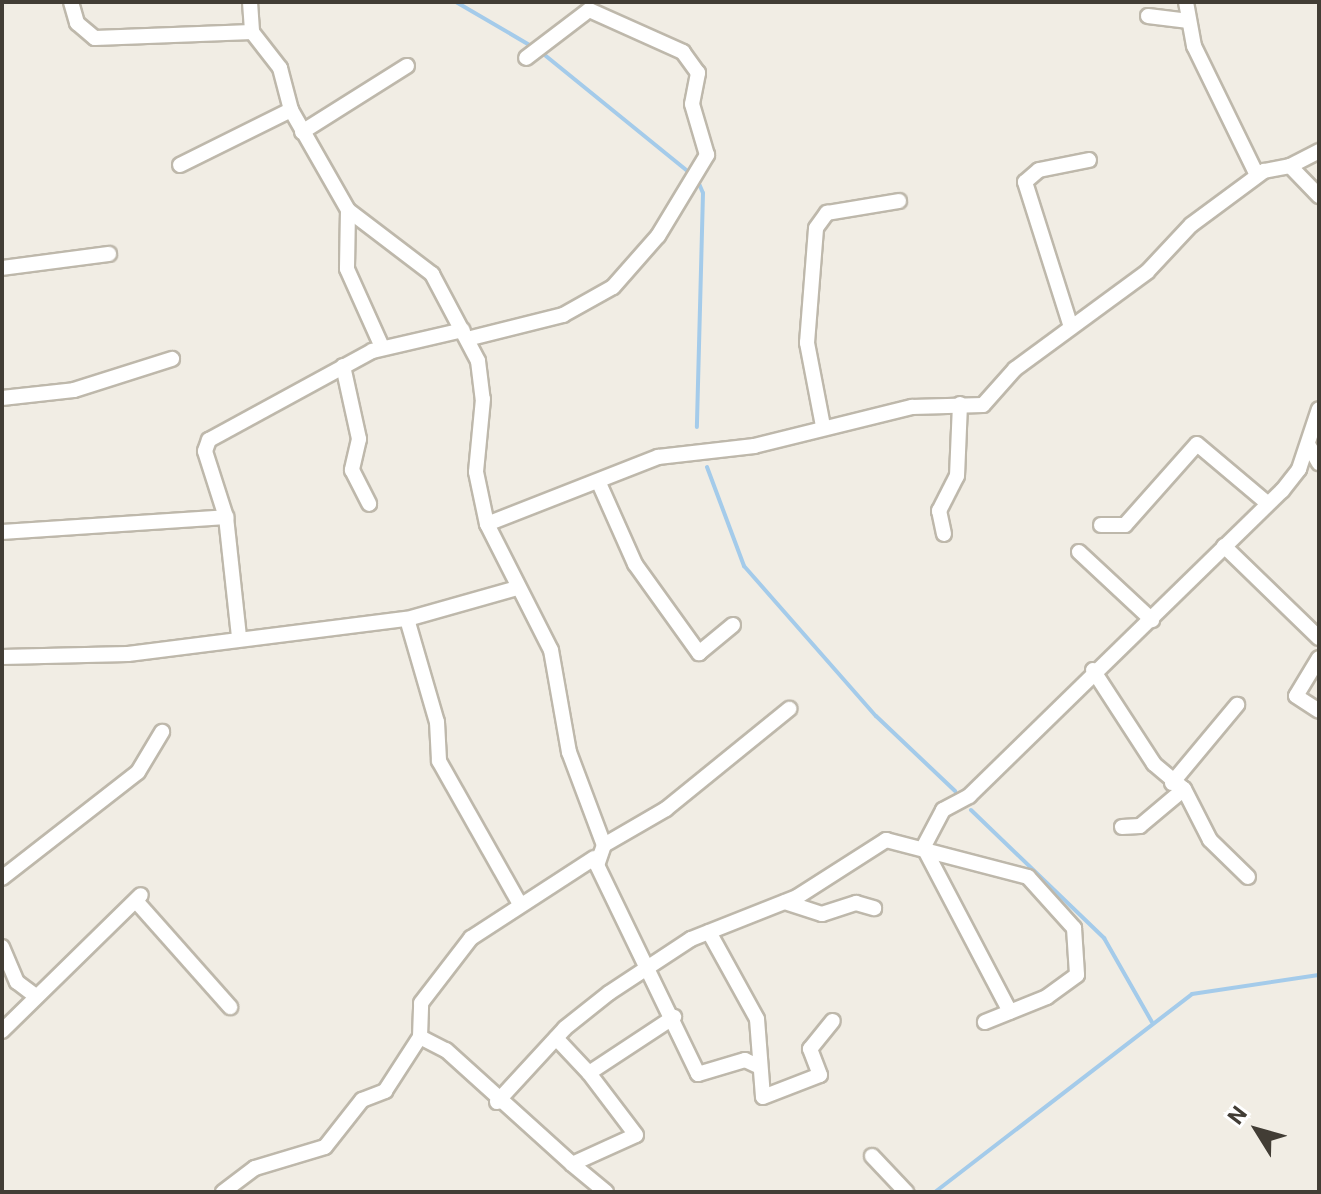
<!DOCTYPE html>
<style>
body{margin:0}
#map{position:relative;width:1321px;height:1194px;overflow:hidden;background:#f1ede4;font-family:Roboto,sans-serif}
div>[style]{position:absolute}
.stream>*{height:4px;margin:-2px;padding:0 2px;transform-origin:2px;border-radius:2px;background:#a4cbea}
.roads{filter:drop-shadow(2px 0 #beb8ab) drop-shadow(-2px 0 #beb8ab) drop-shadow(0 2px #beb8ab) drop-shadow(0 -2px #beb8ab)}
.minor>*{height:14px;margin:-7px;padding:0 7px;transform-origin:7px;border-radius:7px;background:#fff}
span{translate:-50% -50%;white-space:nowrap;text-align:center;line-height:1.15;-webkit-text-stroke:6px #fff;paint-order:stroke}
.frame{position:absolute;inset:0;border:4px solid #423d35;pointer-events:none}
.north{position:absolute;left:1217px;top:1090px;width:80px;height:80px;-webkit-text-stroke:6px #fff;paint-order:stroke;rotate:307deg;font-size:22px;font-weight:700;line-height:32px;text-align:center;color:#423d35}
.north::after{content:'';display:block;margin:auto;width:28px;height:36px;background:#423d35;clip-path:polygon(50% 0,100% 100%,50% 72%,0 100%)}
</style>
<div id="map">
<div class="stream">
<div style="left:456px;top:2px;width:89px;rotate:30.3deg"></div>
<div style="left:541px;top:52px;width:201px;rotate:39.1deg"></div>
<div style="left:697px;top:179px;width:15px;rotate:67deg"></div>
<div style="left:703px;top:193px;width:234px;rotate:91.5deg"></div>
<div style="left:707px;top:467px;width:106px;rotate:69.5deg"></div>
<div style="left:744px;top:566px;width:200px;rotate:48.7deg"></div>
<div style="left:876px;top:716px;width:109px;rotate:43.5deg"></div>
<div style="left:971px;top:810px;width:185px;rotate:43.9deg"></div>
<div style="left:1104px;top:938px;width:97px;rotate:60.3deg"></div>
<div style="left:935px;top:1192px;width:324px;rotate:-37.6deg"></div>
<div style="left:1192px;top:994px;width:128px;rotate:-8.5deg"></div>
</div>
<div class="roads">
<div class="minor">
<div style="left:71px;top:2px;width:22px;rotate:74deg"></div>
<div style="left:77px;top:23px;width:23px;rotate:40deg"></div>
<div style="left:95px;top:38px;width:157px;rotate:-2.2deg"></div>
<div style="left:250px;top:2px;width:30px;rotate:86deg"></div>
<div style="left:252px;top:32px;width:46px;rotate:52.1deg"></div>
<div style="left:280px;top:68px;width:43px;rotate:75.3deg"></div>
<div style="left:291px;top:110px;width:115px;rotate:60.3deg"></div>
<div style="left:348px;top:210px;width:106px;rotate:37.3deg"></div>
<div style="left:432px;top:274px;width:98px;rotate:62.1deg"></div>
<div style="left:478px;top:361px;width:38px;rotate:83deg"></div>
<div style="left:483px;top:399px;width:73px;rotate:95.5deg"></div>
<div style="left:476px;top:472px;width:53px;rotate:78.1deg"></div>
<div style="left:487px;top:524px;width:141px;rotate:63.1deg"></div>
<div style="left:551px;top:650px;width:104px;rotate:80deg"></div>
<div style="left:569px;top:752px;width:99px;rotate:69.4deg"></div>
<div style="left:604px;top:845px;width:21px;rotate:109deg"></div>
<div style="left:597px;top:865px;width:232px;rotate:64.2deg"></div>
<div style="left:698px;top:1074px;width:49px;rotate:-16.6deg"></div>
<div style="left:745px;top:1060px;width:14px;rotate:25deg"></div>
<div style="left:1186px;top:2px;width:45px;rotate:79.7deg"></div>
<div style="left:1194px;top:46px;width:144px;rotate:64deg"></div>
<div style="left:1148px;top:16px;width:41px;rotate:7deg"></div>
<div style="left:302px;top:132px;width:124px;rotate:-32.2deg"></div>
<div style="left:180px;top:165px;width:124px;rotate:-26.4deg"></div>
<div style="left:1290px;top:166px;width:33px;rotate:-27deg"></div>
<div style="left:348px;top:210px;width:59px;rotate:91deg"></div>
<div style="left:347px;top:269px;width:85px;rotate:65.8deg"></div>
<div style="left:2px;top:268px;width:108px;rotate:-7.5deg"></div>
<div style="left:1070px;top:324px;width:149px;rotate:-107.6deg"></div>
<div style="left:1025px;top:182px;width:18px;rotate:-41deg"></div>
<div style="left:1039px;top:170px;width:51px;rotate:-11.3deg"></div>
<div style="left:467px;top:339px;width:99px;rotate:-14deg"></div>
<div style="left:563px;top:315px;width:57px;rotate:-29.2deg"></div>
<div style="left:613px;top:287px;width:68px;rotate:-48.6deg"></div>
<div style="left:658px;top:236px;width:95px;rotate:-58.8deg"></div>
<div style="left:707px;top:155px;width:53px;rotate:-106.4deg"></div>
<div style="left:692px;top:104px;width:32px;rotate:-79deg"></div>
<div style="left:698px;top:73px;width:26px;rotate:-126deg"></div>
<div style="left:683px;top:52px;width:103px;rotate:-155.9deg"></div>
<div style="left:589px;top:10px;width:79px;rotate:142.7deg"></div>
<div style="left:343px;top:366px;width:75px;rotate:77.6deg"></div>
<div style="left:359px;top:439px;width:32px;rotate:103deg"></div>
<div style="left:352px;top:470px;width:38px;rotate:63deg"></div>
<div style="left:2px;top:398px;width:72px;rotate:-6.3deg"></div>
<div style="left:74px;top:390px;width:103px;rotate:-17.6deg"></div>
<div style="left:823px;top:426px;width:85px;rotate:-100.9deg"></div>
<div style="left:807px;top:343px;width:115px;rotate:-85.5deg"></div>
<div style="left:816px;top:228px;width:19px;rotate:-54deg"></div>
<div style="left:827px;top:213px;width:73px;rotate:-9.5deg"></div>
<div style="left:1309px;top:446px;width:20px;rotate:60deg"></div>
<div style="left:599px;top:483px;width:89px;rotate:66deg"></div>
<div style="left:635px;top:564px;width:110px;rotate:54.3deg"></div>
<div style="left:699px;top:653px;width:44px;rotate:-39.5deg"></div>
<div style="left:226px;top:517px;width:69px;rotate:-107.7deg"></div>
<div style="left:205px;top:451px;width:12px;rotate:-70deg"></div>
<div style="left:209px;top:440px;width:186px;rotate:-28.6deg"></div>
<div style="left:372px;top:351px;width:93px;rotate:-13deg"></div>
<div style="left:487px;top:524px;width:184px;rotate:-21.4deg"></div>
<div style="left:658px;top:457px;width:97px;rotate:-6.5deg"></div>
<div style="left:754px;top:446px;width:163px;rotate:-13.9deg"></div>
<div style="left:912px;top:407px;width:71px;rotate:-1.6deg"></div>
<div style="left:983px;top:405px;width:48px;rotate:-48.4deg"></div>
<div style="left:1015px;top:369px;width:164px;rotate:-36.3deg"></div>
<div style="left:1147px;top:272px;width:64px;rotate:-46.9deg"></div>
<div style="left:1191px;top:225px;width:91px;rotate:-36.5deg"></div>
<div style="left:1264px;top:171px;width:26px;rotate:-11deg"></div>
<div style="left:1290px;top:166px;width:42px;rotate:46deg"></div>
<div style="left:1101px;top:525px;width:24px"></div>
<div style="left:1125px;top:525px;width:108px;rotate:-48.4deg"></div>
<div style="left:1197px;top:444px;width:92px;rotate:40.1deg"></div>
<div style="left:2px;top:532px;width:225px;rotate:-3.8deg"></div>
<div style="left:226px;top:517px;width:121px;rotate:83.8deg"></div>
<div style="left:944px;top:534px;width:24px;rotate:-102deg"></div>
<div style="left:939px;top:511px;width:39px;rotate:-63deg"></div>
<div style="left:957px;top:476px;width:72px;rotate:-87.6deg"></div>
<div style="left:1224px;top:546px;width:132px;rotate:44.1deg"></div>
<div style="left:1079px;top:552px;width:100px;rotate:43deg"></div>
<div style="left:407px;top:619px;width:107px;rotate:73.8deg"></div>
<div style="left:437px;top:722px;width:39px;rotate:87deg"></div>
<div style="left:439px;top:761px;width:164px;rotate:60.5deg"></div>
<div style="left:2px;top:657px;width:126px;rotate:-1.4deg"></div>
<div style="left:128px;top:654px;width:281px;rotate:-7.2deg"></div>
<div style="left:407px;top:619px;width:111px;rotate:-15.7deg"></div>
<div style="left:1319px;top:658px;width:44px;rotate:121.2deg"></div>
<div style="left:1296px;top:696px;width:27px;rotate:33deg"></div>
<div style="left:1093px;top:670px;width:112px;rotate:57deg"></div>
<div style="left:1154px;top:764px;width:39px;rotate:40deg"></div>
<div style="left:1184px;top:789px;width:57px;rotate:63deg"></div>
<div style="left:1210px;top:840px;width:53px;rotate:44.2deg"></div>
<div style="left:1172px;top:783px;width:102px;rotate:-50.2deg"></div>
<div style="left:1122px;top:827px;width:18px;rotate:-3deg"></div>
<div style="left:1140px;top:826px;width:57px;rotate:-40.1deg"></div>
<div style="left:604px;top:845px;width:72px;rotate:-30.1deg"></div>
<div style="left:666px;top:809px;width:159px;rotate:-39.1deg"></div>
<div style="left:923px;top:848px;width:43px;rotate:-62.2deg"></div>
<div style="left:943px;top:810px;width:30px;rotate:-28deg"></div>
<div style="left:969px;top:796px;width:437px;rotate:-44.3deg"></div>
<div style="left:1282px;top:491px;width:28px;rotate:-52deg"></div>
<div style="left:1299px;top:469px;width:63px;rotate:-71.6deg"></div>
<div style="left:924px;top:848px;width:185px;rotate:62.3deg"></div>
<div style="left:2px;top:878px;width:172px;rotate:-37.9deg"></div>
<div style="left:138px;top:772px;width:47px;rotate:-59deg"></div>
<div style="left:136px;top:901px;width:142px;rotate:48.4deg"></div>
<div style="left:785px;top:902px;width:39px;rotate:18deg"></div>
<div style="left:822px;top:914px;width:36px;rotate:-18deg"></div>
<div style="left:856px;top:903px;width:19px;rotate:16deg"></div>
<div style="left:709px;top:932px;width:99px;rotate:61.1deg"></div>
<div style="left:757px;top:1019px;width:78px;rotate:85.6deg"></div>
<div style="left:763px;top:1097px;width:61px;rotate:-21.1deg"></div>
<div style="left:820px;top:1075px;width:28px;rotate:-111deg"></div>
<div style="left:810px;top:1049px;width:36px;rotate:-51deg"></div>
<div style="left:2px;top:947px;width:38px;rotate:67deg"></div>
<div style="left:17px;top:982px;width:21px;rotate:37deg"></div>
<div style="left:2px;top:1031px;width:194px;rotate:-44.4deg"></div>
<div style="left:420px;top:1037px;width:29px;rotate:27deg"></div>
<div style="left:446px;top:1050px;width:170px;rotate:42.1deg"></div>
<div style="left:572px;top:1164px;width:70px;rotate:-24.4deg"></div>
<div style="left:636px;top:1135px;width:78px;rotate:-127.2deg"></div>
<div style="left:589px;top:1073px;width:102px;rotate:-33.4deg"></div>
<div style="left:556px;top:1038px;width:48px;rotate:46.7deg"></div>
<div style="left:497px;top:1102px;width:100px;rotate:-47.4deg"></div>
<div style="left:565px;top:1028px;width:56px;rotate:-38.5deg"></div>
<div style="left:609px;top:993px;width:98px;rotate:-33.4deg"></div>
<div style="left:691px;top:939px;width:114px;rotate:-21.6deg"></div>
<div style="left:797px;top:897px;width:106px;rotate:-32.6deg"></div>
<div style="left:886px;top:840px;width:147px;rotate:14.6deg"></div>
<div style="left:1028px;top:877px;width:69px;rotate:48deg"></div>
<div style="left:1074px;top:928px;width:47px;rotate:86.3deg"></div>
<div style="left:1077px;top:975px;width:37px;rotate:144deg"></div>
<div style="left:1047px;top:997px;width:67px;rotate:158deg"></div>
<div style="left:872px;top:1156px;width:50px;rotate:46.6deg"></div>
<div style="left:572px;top:1164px;width:44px;rotate:39.5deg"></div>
<div style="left:223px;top:1192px;width:40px;rotate:-37deg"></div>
<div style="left:255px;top:1168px;width:73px;rotate:-16.7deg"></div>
<div style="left:325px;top:1147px;width:60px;rotate:-51.8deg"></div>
<div style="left:362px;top:1100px;width:25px;rotate:-21deg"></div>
<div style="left:385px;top:1091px;width:64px;rotate:-57.1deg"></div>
<div style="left:420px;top:1037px;width:34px;rotate:-88deg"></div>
<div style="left:421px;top:1003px;width:82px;rotate:-52.4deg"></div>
<div style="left:471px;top:938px;width:147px;rotate:-33deg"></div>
</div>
</div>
<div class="frame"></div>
<div class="north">N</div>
</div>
